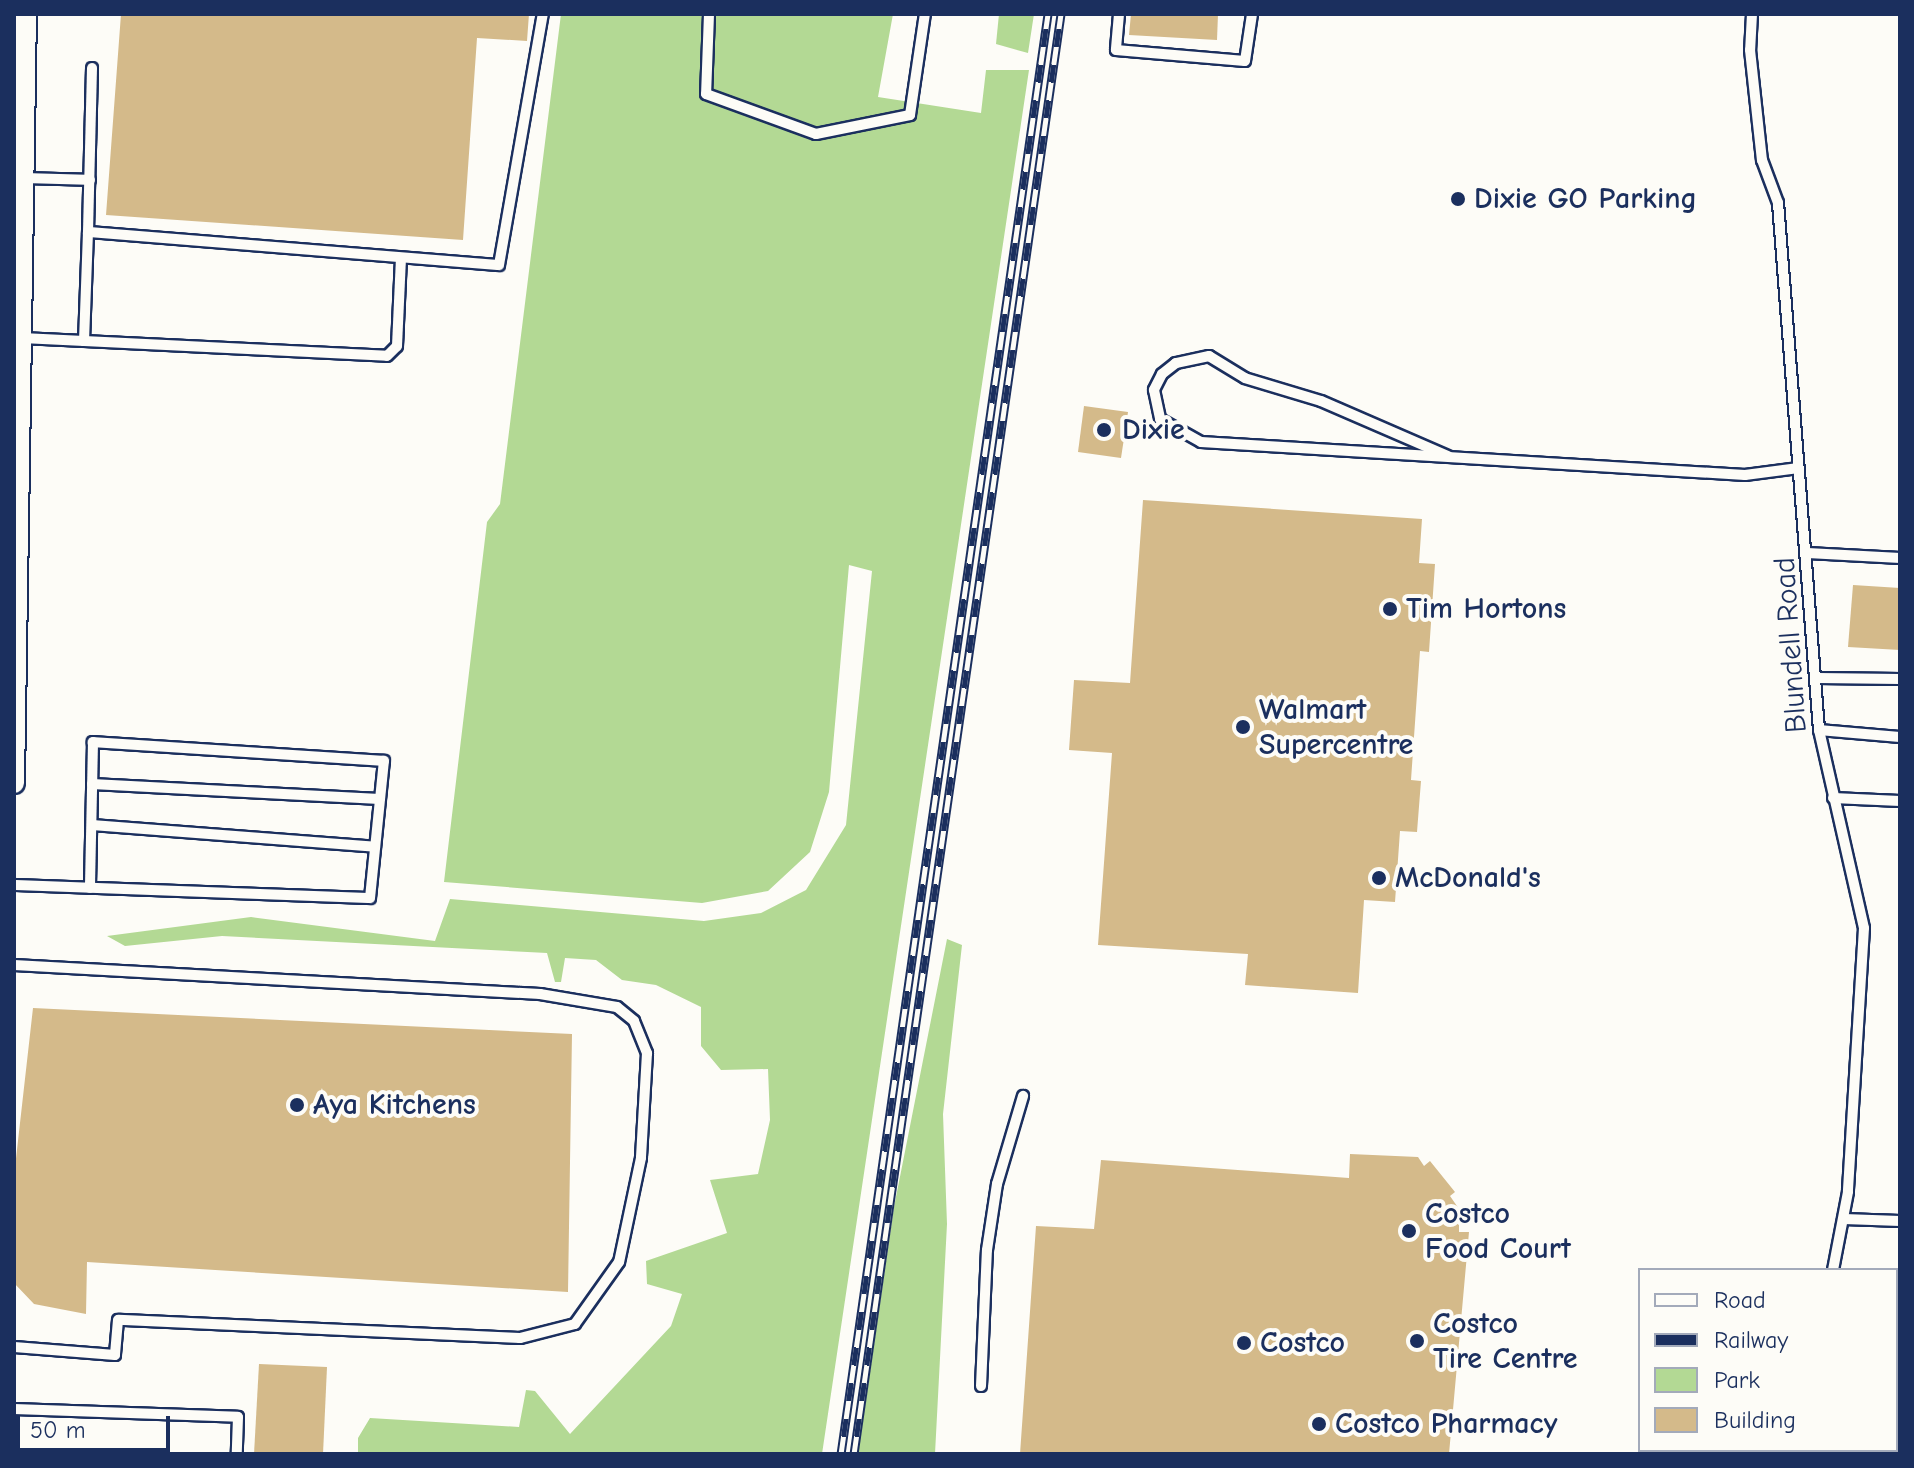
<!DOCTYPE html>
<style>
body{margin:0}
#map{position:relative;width:1914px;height:1468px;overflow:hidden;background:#fdfcf7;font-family:"Comic Neue",sans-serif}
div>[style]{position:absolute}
.green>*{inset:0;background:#b3d994}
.building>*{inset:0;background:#d4ba8a}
.roads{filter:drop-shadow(2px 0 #1b2f5e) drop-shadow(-2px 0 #1b2f5e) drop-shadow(0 2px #1b2f5e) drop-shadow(0 -2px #1b2f5e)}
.service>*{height:10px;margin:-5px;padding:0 5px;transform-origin:5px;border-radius:5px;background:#fdfcf7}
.minor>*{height:20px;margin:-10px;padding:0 10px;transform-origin:10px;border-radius:10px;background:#fdfcf7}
.rail>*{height:9px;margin-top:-4.5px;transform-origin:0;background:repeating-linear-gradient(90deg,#fdfcf7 0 18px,#1b2f5e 0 36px);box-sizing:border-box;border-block:2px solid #1b2f5e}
.dots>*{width:22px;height:22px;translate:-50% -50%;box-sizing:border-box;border:4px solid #fdfcf7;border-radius:50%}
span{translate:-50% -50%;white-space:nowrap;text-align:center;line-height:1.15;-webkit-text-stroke:8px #fdfcf7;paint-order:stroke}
.poi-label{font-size:30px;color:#1b2f5e;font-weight:700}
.left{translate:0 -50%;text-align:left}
.street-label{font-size:30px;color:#1b2f5e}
.frame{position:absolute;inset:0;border:16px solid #1b2f5e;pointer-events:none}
.legend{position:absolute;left:1638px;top:1268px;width:260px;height:184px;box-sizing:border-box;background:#fdfcf7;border:2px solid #a3aaba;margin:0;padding:10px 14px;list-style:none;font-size:24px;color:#1b2f5e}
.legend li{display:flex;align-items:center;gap:16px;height:40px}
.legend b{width:40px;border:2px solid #a3aaba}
.scale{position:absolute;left:16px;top:1416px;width:154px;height:36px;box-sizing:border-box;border:4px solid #1b2f5e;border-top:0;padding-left:10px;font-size:24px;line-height:28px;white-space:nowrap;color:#1b2f5e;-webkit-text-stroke:6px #fdfcf7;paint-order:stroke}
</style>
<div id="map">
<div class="green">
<div style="clip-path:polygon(561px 14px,893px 14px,878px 97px,981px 113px,986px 70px,1029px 70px,822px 1454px,358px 1454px,358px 1438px,370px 1418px,519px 1427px,526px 1390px,535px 1391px,570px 1434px,671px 1326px,682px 1294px,647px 1284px,646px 1261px,727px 1233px,710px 1180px,758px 1174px,770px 1120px,768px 1069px,721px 1070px,701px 1046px,701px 1007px,656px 985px,622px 980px,596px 960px,565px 958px,561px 982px,555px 982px,547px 953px,222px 936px,125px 946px,107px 936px,251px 917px,435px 941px,450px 899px,704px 921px,761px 913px,806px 890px,846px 825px,872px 571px,849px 565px,829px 792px,810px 852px,768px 891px,702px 903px,444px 882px,487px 522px,500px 504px)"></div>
<div style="clip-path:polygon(999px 14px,1034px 14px,1028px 53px,996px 44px)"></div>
<div style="clip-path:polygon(947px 939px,962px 945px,943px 1114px,947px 1224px,935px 1454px,858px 1454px,894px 1207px)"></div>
</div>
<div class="building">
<div style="clip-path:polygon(121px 14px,529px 14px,527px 41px,477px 38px,463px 240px,106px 215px)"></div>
<div style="clip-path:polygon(1131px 14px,1218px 14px,1217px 40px,1129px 35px)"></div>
<div style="clip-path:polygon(1084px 406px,1128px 412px,1121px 458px,1078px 452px)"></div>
<div style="clip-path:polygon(1143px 500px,1422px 519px,1419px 563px,1435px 564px,1429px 652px,1420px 651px,1411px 780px,1421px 781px,1417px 832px,1400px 831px,1395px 902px,1364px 900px,1358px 993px,1245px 985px,1248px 954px,1098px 945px,1112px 753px,1069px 750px,1074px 680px,1130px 683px)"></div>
<div style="clip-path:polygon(1853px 585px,1900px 588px,1900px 650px,1848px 647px)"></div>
<div style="clip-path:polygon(33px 1008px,572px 1034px,568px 1292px,87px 1262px,86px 1314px,34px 1304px,14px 1283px,14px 1176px)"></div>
<div style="clip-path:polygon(1350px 1154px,1418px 1157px,1424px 1166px,1430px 1161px,1455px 1192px,1450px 1196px,1459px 1209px,1459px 1232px,1469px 1232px,1449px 1454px,1020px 1454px,1036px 1226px,1094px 1229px,1101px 1160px,1349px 1178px)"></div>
<div style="clip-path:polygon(259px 1364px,327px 1367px,323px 1454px,254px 1454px)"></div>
</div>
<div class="roads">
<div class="service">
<div style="left:709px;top:14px;width:80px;rotate:92.1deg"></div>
<div style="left:706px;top:94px;width:117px;rotate:20deg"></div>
<div style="left:816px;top:134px;width:96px;rotate:-11.4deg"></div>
<div style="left:910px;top:115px;width:102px;rotate:-81.6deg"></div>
<div style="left:1119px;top:14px;width:36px;rotate:95deg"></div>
<div style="left:1116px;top:50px;width:129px;rotate:4.9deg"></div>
<div style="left:1245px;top:61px;width:48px;rotate:-81.5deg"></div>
<div style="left:1752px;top:14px;width:36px;rotate:93deg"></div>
<div style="left:1750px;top:50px;width:111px;rotate:83.8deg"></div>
<div style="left:1762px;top:160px;width:46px;rotate:69.6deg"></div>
<div style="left:1778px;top:203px;width:529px;rotate:85.55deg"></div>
<div style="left:1819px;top:730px;width:203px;rotate:77.2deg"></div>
<div style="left:1864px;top:928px;width:264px;rotate:93.5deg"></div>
<div style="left:1848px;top:1192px;width:79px;rotate:100.9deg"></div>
<div style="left:92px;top:68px;width:164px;rotate:91.4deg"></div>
<div style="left:88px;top:232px;width:412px;rotate:4.6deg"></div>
<div style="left:499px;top:265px;width:255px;rotate:-80.1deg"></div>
<div style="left:20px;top:178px;width:70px;rotate:1.6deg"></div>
<div style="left:22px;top:338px;width:62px;rotate:2.8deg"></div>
<div style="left:84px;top:341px;width:109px;rotate:-87.9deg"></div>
<div style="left:84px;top:341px;width:303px;rotate:2.8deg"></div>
<div style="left:387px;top:356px;width:14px;rotate:-45deg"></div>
<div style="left:397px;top:346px;width:88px;rotate:-87.4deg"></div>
<div style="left:1448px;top:456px;width:138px;rotate:-156.6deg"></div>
<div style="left:1321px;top:401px;width:79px;rotate:-163.2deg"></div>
<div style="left:1245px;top:378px;width:42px;rotate:-148.6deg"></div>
<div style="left:1209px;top:356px;width:34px;rotate:168deg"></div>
<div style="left:1176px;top:363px;width:18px;rotate:142deg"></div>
<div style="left:1162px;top:374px;width:18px;rotate:117deg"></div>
<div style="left:1154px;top:390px;width:30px;rotate:78deg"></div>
<div style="left:1160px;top:419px;width:47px;rotate:29.3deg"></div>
<div style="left:1201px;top:442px;width:545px;rotate:3.47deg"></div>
<div style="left:1745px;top:475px;width:54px;rotate:-7.4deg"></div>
<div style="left:1808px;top:553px;width:92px;rotate:3.1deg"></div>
<div style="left:1818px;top:678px;width:82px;rotate:0.7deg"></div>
<div style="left:1819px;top:730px;width:81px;rotate:4.9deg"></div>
<div style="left:92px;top:784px;width:288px;rotate:3deg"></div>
<div style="left:1833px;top:798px;width:67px;rotate:2.6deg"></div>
<div style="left:92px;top:825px;width:284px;rotate:4.4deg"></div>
<div style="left:14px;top:885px;width:356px;rotate:2.1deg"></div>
<div style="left:370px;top:898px;width:138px;rotate:-84.2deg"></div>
<div style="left:384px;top:761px;width:292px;rotate:-176.3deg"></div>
<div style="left:93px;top:742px;width:146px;rotate:91.2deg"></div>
<div style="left:14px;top:965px;width:527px;rotate:3.16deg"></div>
<div style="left:540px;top:994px;width:78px;rotate:9.6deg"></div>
<div style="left:617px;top:1007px;width:22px;rotate:39deg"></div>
<div style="left:634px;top:1021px;width:35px;rotate:68deg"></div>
<div style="left:647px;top:1053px;width:105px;rotate:93.3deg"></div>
<div style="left:641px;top:1158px;width:106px;rotate:101.9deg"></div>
<div style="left:619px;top:1262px;width:76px;rotate:125.4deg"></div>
<div style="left:575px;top:1324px;width:57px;rotate:165.7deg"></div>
<div style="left:520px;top:1338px;width:402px;rotate:-177.4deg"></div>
<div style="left:118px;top:1320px;width:35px;rotate:95deg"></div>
<div style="left:115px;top:1355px;width:101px;rotate:-175.5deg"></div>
<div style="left:1844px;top:1219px;width:56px;rotate:2deg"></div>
<div style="left:1896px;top:1289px;width:4px"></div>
<div style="left:981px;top:1386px;width:136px;rotate:-87.5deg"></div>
<div style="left:987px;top:1250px;width:67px;rotate:-81.4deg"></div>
<div style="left:997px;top:1184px;width:92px;rotate:-73.5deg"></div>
<div style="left:1896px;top:1408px;width:4px"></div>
<div style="left:14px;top:1409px;width:224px;rotate:2deg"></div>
<div style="left:238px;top:1417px;width:37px;rotate:92deg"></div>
<div style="left:1896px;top:1450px;width:4px"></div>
</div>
<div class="minor">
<div style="left:14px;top:783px;width:769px;rotate:-89.11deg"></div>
</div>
</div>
<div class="rail">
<div style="left:841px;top:1454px;width:1455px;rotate:-81.82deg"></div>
<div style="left:854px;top:1454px;width:1455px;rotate:-81.82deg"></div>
</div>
<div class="dots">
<div style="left:1458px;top:199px;background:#1b2f5e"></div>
<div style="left:1104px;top:430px;background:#1b2f5e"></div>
<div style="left:1390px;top:609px;background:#1b2f5e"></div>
<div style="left:1243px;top:727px;background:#1b2f5e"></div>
<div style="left:1379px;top:878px;background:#1b2f5e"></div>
<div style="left:297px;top:1105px;background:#1b2f5e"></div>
<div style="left:1409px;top:1231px;background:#1b2f5e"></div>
<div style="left:1417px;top:1341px;background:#1b2f5e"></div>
<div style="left:1244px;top:1343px;background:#1b2f5e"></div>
<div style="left:1319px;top:1424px;background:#1b2f5e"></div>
</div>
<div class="poi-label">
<span class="left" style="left:1474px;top:199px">Dixie GO Parking</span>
<span class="left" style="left:1122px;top:430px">Dixie</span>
<span class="left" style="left:1406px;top:609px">Tim Hortons</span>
<span class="left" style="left:1259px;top:727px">Walmart<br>Supercentre</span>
<span class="left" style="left:1395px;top:878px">McDonald's</span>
<span class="left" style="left:313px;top:1105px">Aya Kitchens</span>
<span class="left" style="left:1425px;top:1231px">Costco<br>Food Court</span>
<span class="left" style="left:1433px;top:1341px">Costco<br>Tire Centre</span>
<span class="left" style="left:1260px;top:1343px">Costco</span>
<span class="left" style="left:1335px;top:1424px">Costco Pharmacy</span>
</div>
<div class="street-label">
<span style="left:1791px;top:645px;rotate:-94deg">Blundell Road</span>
</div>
<div class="frame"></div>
<ul class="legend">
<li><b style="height:10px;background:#fdfcf7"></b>Road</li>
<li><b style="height:10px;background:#1b2f5e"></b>Railway</li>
<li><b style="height:22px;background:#b3d994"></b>Park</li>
<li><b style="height:22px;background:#d4ba8a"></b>Building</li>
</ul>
<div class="scale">50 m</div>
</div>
